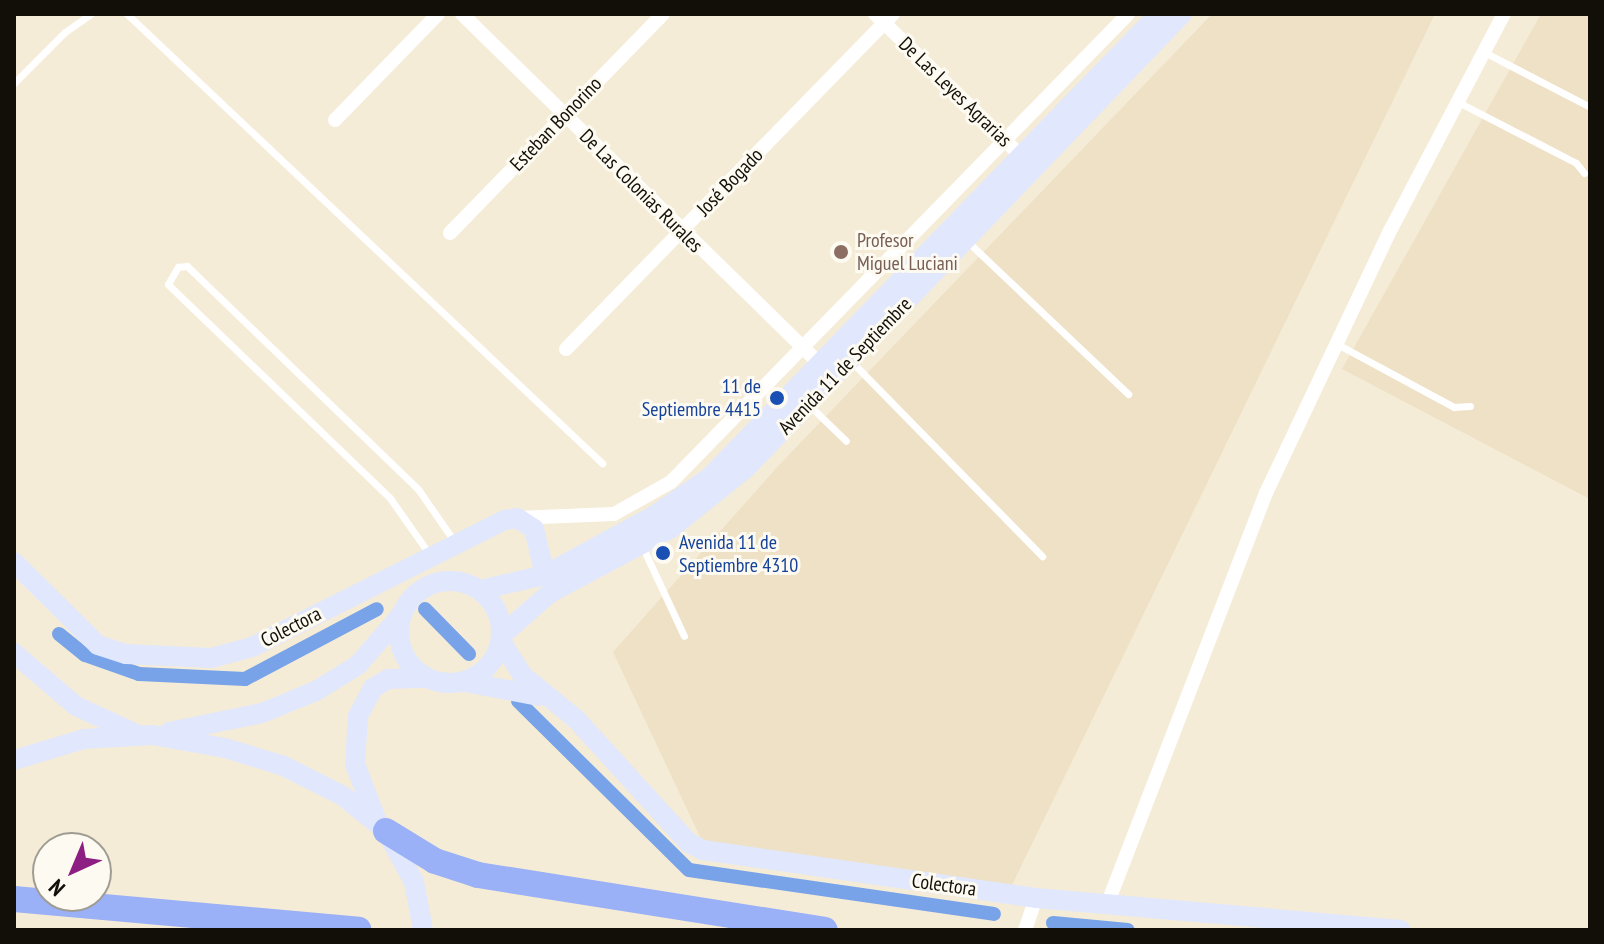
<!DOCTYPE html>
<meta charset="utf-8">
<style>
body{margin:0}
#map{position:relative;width:1604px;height:944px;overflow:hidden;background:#f5ecd7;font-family:"PT Sans Narrow",sans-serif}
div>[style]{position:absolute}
.built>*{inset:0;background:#eee1c5}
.canal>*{height:14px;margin:-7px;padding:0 7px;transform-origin:7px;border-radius:7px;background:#78a3e9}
.lane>*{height:7px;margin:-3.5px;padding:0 3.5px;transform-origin:3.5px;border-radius:3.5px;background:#fff}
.street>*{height:14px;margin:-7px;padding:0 7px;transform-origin:7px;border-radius:7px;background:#fff}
.secondary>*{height:20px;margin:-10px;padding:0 10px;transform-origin:10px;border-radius:10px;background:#e1e7fd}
.secondary>.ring{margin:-10px;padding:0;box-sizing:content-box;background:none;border:20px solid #e1e7fd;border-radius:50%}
.highway>*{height:26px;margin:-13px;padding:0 13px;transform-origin:13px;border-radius:13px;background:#9ab0f7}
.dots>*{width:22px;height:22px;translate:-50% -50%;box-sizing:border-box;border:4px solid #fdfaf1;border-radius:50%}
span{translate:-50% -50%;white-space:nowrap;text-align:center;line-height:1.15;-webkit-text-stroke:6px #fdfaf1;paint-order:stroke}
.street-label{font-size:20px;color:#120f08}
.education-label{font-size:20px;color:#785e54}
.left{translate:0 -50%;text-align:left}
.transit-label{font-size:20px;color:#164399}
.right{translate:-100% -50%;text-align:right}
.frame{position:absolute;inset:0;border:16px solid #120f08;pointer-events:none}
.north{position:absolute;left:32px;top:832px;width:80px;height:80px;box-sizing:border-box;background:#fdfaf1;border:2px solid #9f9c94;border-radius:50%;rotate:224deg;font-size:22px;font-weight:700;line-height:32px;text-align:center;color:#120f08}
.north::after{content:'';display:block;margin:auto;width:28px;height:36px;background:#8e1f82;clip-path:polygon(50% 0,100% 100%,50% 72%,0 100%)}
</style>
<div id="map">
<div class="built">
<div style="clip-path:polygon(1212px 14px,1435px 14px,1011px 887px,702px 841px,613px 652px,779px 465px)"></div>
<div style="clip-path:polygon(1541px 14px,1590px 14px,1590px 499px,1342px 369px)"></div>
</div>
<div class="canal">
<div style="left:425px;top:609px;width:63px;rotate:45.6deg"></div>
<div style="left:59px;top:634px;width:33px;rotate:39deg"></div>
<div style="left:85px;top:655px;width:57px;rotate:19.4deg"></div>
<div style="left:139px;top:674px;width:106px;rotate:2.7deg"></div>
<div style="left:245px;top:679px;width:149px;rotate:-27.9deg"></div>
<div style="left:518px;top:701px;width:240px;rotate:44.7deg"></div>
<div style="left:689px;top:870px;width:308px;rotate:8.2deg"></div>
<div style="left:1053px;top:923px;width:75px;rotate:5.3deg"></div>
</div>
<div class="lane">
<div style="left:127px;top:14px;width:654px;rotate:43.39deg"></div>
<div style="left:1484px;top:52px;width:119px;rotate:27.4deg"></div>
<div style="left:14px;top:83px;width:72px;rotate:-45deg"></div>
<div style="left:65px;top:32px;width:32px;rotate:-35deg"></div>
<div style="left:1458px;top:102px;width:133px;rotate:27.3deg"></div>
<div style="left:1576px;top:163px;width:13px;rotate:51deg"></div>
<div style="left:968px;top:242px;width:221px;rotate:43.5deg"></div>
<div style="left:1337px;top:344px;width:133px;rotate:28.3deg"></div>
<div style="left:1454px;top:407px;width:16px;rotate:-4deg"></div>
<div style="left:852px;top:362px;width:272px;rotate:45.6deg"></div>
<div style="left:810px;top:406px;width:50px;rotate:44.2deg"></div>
<div style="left:643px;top:548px;width:97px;rotate:65deg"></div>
<div style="left:430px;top:555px;width:70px;rotate:-125.1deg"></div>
<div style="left:390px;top:498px;width:308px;rotate:-136.1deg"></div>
<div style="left:168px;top:284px;width:20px;rotate:-60deg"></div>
<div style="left:178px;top:267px;width:9px;rotate:-6deg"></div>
<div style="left:187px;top:266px;width:321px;rotate:44deg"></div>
<div style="left:418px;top:489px;width:63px;rotate:55.3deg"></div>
</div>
<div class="street">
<div style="left:462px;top:14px;width:503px;rotate:44.36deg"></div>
<div style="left:875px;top:14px;width:212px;rotate:44.2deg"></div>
<div style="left:335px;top:120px;width:148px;rotate:-45.8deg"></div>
<div style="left:450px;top:233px;width:305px;rotate:-45.8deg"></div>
<div style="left:566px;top:349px;width:468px;rotate:-45.7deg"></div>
<div style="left:517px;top:518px;width:97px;rotate:-2.4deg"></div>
<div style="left:614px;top:514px;width:65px;rotate:-29.3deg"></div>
<div style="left:671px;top:482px;width:654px;rotate:-45.68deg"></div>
<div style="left:1107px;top:905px;width:442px;rotate:-68.9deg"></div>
<div style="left:1266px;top:493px;width:292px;rotate:-64.7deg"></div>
<div style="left:1391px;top:229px;width:243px;rotate:-62.3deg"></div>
<div style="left:1025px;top:930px;width:34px;rotate:-71deg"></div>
</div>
<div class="secondary">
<div style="left:14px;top:562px;width:118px;rotate:44.7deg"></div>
<div style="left:98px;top:645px;width:29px;rotate:18deg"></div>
<div style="left:126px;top:654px;width:85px;rotate:2.7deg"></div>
<div style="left:211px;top:658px;width:42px;rotate:-15deg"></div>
<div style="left:252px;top:647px;width:283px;rotate:-26.7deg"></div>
<div style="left:505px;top:520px;width:12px;rotate:-9deg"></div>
<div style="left:517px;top:518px;width:20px;rotate:33deg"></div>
<div style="left:534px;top:529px;width:47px;rotate:76.6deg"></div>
<div class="ring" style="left:399px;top:581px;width:82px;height:82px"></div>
<div style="left:480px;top:590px;width:67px;rotate:-13deg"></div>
<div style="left:545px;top:575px;width:125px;rotate:-28.6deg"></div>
<div style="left:655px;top:515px;width:67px;rotate:-34.6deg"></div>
<div style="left:710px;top:477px;width:645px;rotate:-45.88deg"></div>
<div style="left:502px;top:635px;width:64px;rotate:-41.2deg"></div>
<div style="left:550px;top:593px;width:136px;rotate:-28.1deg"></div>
<div style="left:670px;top:529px;width:96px;rotate:-38.7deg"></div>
<div style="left:745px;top:469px;width:631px;rotate:-46.16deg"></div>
<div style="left:501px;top:641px;width:40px;rotate:58deg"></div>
<div style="left:522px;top:675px;width:70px;rotate:39.2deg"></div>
<div style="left:576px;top:719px;width:168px;rotate:47.7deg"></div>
<div style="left:689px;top:843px;width:16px;rotate:27deg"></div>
<div style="left:703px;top:850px;width:336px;rotate:8.2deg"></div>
<div style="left:1036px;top:898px;width:366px;rotate:5deg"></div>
<div style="left:14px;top:653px;width:82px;rotate:40.5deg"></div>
<div style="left:76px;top:706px;width:66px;rotate:25deg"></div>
<div style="left:465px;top:682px;width:75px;rotate:10.7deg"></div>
<div style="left:169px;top:732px;width:95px;rotate:-11.5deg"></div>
<div style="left:262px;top:713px;width:58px;rotate:-22.2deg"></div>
<div style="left:316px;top:691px;width:49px;rotate:-31.8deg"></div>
<div style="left:358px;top:665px;width:65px;rotate:-49.4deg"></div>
<div style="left:14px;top:760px;width:73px;rotate:-16.7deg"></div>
<div style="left:84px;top:739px;width:68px;rotate:-3.4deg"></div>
<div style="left:152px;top:735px;width:74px;rotate:10.1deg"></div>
<div style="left:225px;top:748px;width:62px;rotate:17deg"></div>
<div style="left:284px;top:766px;width:66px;rotate:27deg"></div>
<div style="left:343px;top:796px;width:55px;rotate:39.1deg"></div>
<div style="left:386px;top:831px;width:58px;rotate:61.2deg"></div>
<div style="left:414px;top:882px;width:49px;rotate:79.4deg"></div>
<div style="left:376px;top:819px;width:59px;rotate:-110.9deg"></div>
<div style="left:355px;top:764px;width:48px;rotate:-86.4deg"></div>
<div style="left:358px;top:716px;width:32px;rotate:-62deg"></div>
<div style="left:373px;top:688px;width:17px;rotate:-31deg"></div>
<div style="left:388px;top:679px;width:38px;rotate:-2deg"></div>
</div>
<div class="highway">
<div style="left:386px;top:831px;width:57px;rotate:31.5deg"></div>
<div style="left:435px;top:861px;width:45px;rotate:18deg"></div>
<div style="left:478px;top:875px;width:351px;rotate:9deg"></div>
<div style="left:14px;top:899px;width:346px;rotate:5.1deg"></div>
</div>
<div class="dots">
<div style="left:841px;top:252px;background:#8d6e63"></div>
<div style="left:777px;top:398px;background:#1a4fb4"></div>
<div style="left:663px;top:553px;background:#1a4fb4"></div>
</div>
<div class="street-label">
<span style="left:955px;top:92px;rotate:44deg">De Las Leyes Agrarias</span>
<span style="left:556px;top:124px;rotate:-46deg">Esteban Bonorino</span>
<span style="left:730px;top:182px;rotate:-46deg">José Bogado</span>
<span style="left:641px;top:191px;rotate:45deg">De Las Colonias Rurales</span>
<span style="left:845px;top:366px;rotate:-46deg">Avenida 11 de Septiembre</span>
<span style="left:291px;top:627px;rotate:-27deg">Colectora</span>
<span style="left:944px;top:885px;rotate:8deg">Colectora</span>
</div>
<div class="education-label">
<span class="left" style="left:857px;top:252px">Profesor<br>Miguel Luciani</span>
</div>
<div class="transit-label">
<span class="right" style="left:761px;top:398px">11 de<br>Septiembre 4415</span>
<span class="left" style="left:679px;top:554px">Avenida 11 de<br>Septiembre 4310</span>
</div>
<div class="frame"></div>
<div class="north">N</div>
</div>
